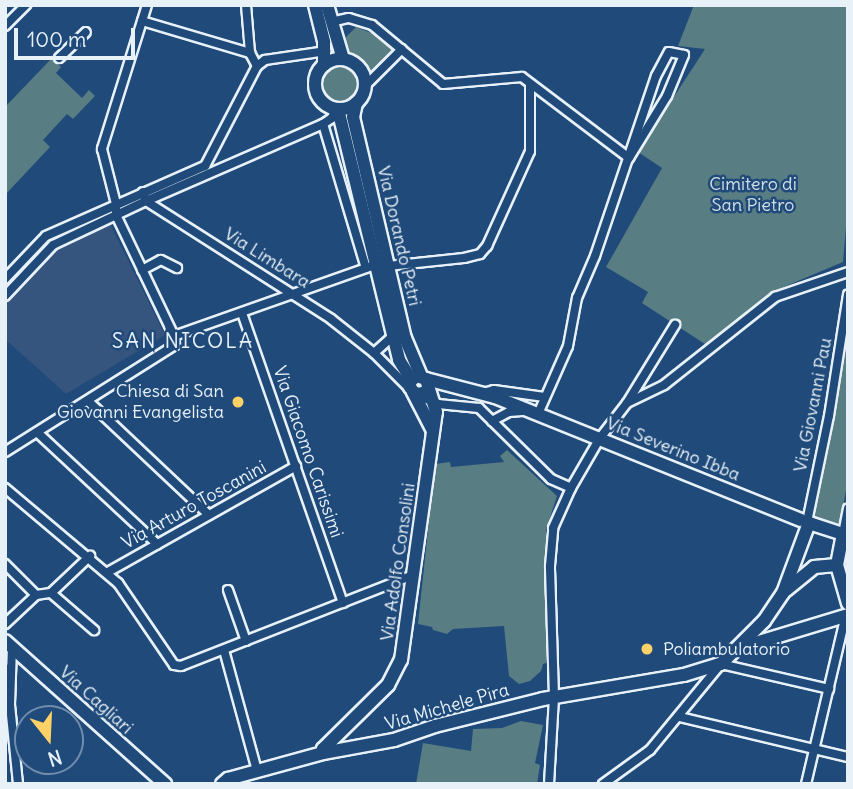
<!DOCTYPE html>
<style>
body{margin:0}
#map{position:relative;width:853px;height:789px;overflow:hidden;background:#1f4a7a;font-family:Delius,sans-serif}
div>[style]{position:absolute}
.built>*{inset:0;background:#35557e}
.green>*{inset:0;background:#587d82}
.round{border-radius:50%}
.roads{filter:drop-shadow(2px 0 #e8f1f8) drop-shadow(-2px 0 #e8f1f8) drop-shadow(0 2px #e8f1f8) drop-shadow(0 -2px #e8f1f8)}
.street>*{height:8px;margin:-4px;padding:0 4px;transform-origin:4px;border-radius:4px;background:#1f4a7a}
.secondary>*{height:12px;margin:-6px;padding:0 6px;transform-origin:6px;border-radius:6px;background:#1f4a7a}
.secondary>.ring{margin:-6px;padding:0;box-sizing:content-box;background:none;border:12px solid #1f4a7a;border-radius:50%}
.dots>*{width:19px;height:19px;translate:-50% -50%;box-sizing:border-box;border:4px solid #1f4a7a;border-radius:50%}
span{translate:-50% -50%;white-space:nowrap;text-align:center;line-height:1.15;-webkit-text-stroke:5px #1f4a7a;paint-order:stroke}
.park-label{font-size:18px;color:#d2e0e6}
.street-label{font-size:18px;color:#e8f1f8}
.poi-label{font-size:18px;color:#e8f1f8}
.right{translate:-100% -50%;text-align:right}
.left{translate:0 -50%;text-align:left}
.quarter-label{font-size:21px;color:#e8f1f8;letter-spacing:2px}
.frame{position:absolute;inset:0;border:7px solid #e8f1f8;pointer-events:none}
.north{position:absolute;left:14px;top:705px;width:70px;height:70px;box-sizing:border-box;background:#1f4a7a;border:2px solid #6f8dac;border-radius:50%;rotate:162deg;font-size:19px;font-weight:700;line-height:28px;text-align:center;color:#e8f1f8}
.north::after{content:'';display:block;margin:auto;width:24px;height:32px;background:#ffd166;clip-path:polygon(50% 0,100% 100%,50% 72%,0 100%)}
.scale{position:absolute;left:14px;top:28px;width:121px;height:32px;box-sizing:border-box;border:4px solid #e8f1f8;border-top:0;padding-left:9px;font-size:21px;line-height:24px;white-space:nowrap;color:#e8f1f8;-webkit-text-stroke:5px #1f4a7a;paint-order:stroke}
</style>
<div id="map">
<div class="built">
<div style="clip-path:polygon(110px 224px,165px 335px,66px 394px,5px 339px,5px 305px,59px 246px)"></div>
</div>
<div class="green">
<div style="clip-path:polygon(694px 5px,848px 5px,848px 204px,843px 262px,774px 291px,708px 346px,642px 303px,648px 292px,606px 267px,662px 168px,638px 152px,705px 49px,678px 46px)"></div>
<div style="clip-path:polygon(356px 27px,379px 36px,393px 49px,376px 70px,369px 71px,362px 60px,344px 52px,341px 42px)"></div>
<div style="clip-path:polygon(52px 58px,61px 67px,56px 73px,82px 98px,89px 90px,95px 96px,73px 119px,67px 114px,43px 140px,50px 147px,5px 195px,5px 107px)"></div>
<div class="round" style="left:322px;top:66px;width:36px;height:36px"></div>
<div style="clip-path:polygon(848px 328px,848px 479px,840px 524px,814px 517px)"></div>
<div style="clip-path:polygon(507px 450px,557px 496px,546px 530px,546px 663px,543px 664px,541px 671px,530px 681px,519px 684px,509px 676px,504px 626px,453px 629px,447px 634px,433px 630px,432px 627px,418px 624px,435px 464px,450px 462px,451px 467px,504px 462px,500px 456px)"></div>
<div style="clip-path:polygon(521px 721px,543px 725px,535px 763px,540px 765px,537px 784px,416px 784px,423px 743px,471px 751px,473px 729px,502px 728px)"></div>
</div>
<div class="roads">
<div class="street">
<div style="left:147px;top:5px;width:151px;rotate:107.4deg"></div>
<div style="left:102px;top:149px;width:57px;rotate:75.7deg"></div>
<div style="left:116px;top:204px;width:11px;rotate:90deg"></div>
<div style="left:116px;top:215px;width:134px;rotate:64.4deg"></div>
<div style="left:246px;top:5px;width:48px;rotate:85.2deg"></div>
<div style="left:250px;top:53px;width:15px;rotate:62deg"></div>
<div style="left:142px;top:21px;width:113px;rotate:16.5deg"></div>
<div style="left:331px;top:22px;width:18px;rotate:-13deg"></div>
<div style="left:349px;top:18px;width:24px;rotate:17deg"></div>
<div style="left:372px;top:25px;width:92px;rotate:39.7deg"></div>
<div style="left:443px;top:84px;width:79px;rotate:-5.1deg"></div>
<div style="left:522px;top:77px;width:134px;rotate:37.1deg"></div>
<div style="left:5px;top:26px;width:30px;rotate:-45deg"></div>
<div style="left:59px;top:58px;width:37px;rotate:-44deg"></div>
<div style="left:257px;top:66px;width:10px;rotate:-37deg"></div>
<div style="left:265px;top:60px;width:62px;rotate:-8.4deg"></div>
<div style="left:365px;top:86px;width:52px;rotate:-45deg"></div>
<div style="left:323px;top:124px;width:150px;rotate:73.4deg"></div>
<div style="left:205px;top:166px;width:113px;rotate:-62.5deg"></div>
<div style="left:143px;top:192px;width:9px;rotate:72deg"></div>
<div style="left:146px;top:201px;width:219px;rotate:32.5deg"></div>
<div style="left:331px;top:319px;width:55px;rotate:38.3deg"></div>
<div style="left:374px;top:353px;width:49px;rotate:45deg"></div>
<div style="left:388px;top:266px;width:76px;rotate:-6deg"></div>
<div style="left:464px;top:258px;width:16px;rotate:-14deg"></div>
<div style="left:480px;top:254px;width:11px;rotate:-49deg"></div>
<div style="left:487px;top:246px;width:104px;rotate:-65.6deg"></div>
<div style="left:530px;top:151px;width:67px;rotate:-90deg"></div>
<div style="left:142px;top:270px;width:21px;rotate:-28deg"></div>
<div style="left:161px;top:260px;width:18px;rotate:27deg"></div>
<div style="left:5px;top:279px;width:59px;rotate:-46.4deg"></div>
<div style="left:46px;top:236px;width:174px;rotate:-23.8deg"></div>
<div style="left:5px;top:296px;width:70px;rotate:-46.7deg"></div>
<div style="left:53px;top:245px;width:103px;rotate:-25.3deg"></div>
<div style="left:146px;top:201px;width:193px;rotate:-23.5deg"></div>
<div style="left:323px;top:124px;width:11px;rotate:-34deg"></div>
<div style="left:332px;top:118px;width:11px;rotate:-68deg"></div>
<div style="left:242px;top:313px;width:307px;rotate:70.8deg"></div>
<div style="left:374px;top:353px;width:27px;rotate:-42deg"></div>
<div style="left:483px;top:393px;width:11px;rotate:-15deg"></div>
<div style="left:494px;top:390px;width:51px;rotate:7.8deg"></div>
<div style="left:415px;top:394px;width:25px;rotate:23deg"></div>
<div style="left:438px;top:404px;width:41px;rotate:5.6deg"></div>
<div style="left:479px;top:408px;width:101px;rotate:44.6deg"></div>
<div style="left:551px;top:479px;width:22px;rotate:24deg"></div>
<div style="left:88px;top:401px;width:166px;rotate:43.3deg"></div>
<div style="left:627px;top:403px;width:41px;rotate:-25.9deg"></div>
<div style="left:664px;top:385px;width:142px;rotate:-38.4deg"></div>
<div style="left:775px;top:297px;width:77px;rotate:-18.9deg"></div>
<div style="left:538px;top:414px;width:74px;rotate:-66.2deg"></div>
<div style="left:568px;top:346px;width:49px;rotate:-79.4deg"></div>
<div style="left:577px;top:298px;width:46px;rotate:-66.8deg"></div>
<div style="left:595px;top:256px;width:190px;rotate:-71.3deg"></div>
<div style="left:656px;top:76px;width:27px;rotate:-62deg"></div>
<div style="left:669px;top:52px;width:15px;rotate:11deg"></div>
<div style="left:684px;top:55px;width:44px;rotate:112.5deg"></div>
<div style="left:667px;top:96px;width:73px;rotate:121.5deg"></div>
<div style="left:492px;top:421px;width:19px;rotate:-28deg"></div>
<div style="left:509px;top:412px;width:13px;rotate:-4deg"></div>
<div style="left:38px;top:433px;width:163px;rotate:43deg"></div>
<div style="left:5px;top:452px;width:201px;rotate:-32.2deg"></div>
<div style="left:175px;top:345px;width:9px;rotate:-96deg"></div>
<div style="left:174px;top:336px;width:215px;rotate:-19.5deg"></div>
<div style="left:5px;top:488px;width:148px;rotate:40.1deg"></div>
<div style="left:118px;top:583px;width:99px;rotate:55.7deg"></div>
<div style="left:174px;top:665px;width:7px;rotate:8deg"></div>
<div style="left:181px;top:666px;width:249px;rotate:-21.4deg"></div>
<div style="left:807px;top:522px;width:108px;rotate:-78.3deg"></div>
<div style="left:829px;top:416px;width:123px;rotate:-81.1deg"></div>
<div style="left:843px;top:534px;width:26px;rotate:-79deg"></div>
<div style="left:5px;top:564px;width:44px;rotate:45deg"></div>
<div style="left:108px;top:572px;width:216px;rotate:-29.4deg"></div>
<div style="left:228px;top:590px;width:54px;rotate:70.6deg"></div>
<div style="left:51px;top:593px;width:57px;rotate:40.7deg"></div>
<div style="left:5px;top:624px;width:42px;rotate:-43.1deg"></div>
<div style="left:36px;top:595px;width:15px;rotate:-8deg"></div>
<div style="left:51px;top:593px;width:54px;rotate:-43.5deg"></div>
<div style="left:12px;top:647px;width:58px;rotate:92deg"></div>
<div style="left:10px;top:705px;width:79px;rotate:84.2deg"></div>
<div style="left:224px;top:650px;width:125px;rotate:74.7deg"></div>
<div style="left:5px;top:668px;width:16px;rotate:90deg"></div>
<div style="left:680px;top:717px;width:173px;rotate:13.4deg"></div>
<div style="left:549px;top:784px;width:88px;rotate:-86.7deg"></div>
<div style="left:554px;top:696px;width:130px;rotate:-91.8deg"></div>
<div style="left:550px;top:566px;width:38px;rotate:-85deg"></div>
<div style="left:553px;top:528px;width:44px;rotate:-65.8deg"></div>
<div style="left:571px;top:488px;width:58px;rotate:-59.9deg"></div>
<div style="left:600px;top:438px;width:44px;rotate:-52.4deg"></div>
<div style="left:627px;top:403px;width:92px;rotate:-58.4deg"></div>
<div style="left:603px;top:784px;width:58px;rotate:-35.9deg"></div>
<div style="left:650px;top:750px;width:112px;rotate:-50.5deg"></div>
<div style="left:721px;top:664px;width:111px;rotate:13deg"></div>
<div style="left:806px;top:784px;width:174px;rotate:-76.7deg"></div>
</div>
<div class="secondary">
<div style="left:315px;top:5px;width:38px;rotate:76deg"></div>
<div style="left:324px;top:42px;width:23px;rotate:90deg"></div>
<div style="left:327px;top:5px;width:56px;rotate:73.5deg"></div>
<div class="ring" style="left:315px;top:59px;width:38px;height:38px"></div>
<div style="left:356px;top:103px;width:14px;rotate:102deg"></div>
<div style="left:353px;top:117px;width:227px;rotate:76.8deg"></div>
<div style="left:405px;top:338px;width:41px;rotate:67.2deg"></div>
<div style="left:338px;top:109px;width:258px;rotate:76.3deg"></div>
<div style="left:399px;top:360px;width:22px;rotate:58deg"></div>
<div style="left:426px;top:379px;width:71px;rotate:14.6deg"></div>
<div style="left:495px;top:397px;width:330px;rotate:21.9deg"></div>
<div style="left:413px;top:392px;width:42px;rotate:62.8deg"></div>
<div style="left:786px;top:590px;width:36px;rotate:-39deg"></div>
<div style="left:814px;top:567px;width:23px;rotate:-5deg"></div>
<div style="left:5px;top:641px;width:215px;rotate:41.8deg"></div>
<div style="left:739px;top:648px;width:114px;rotate:-16.8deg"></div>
<div style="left:323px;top:753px;width:4px;rotate:-90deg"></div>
<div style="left:323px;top:749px;width:91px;rotate:-44.6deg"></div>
<div style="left:388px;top:685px;width:28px;rotate:-63deg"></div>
<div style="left:401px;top:660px;width:250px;rotate:-82deg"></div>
<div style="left:436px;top:412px;width:34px;rotate:-107deg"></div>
<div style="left:426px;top:379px;width:10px;rotate:-163deg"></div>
<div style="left:416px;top:376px;width:8px;rotate:135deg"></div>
<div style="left:410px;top:382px;width:5px;rotate:90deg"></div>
<div style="left:410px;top:387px;width:9px;rotate:54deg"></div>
<div style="left:415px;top:394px;width:9px;rotate:-6deg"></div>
<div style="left:424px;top:393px;width:6px;rotate:-45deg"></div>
<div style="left:222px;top:784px;width:8px;rotate:-40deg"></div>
<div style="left:228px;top:779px;width:98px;rotate:-15.3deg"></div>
<div style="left:323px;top:753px;width:72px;rotate:-10.4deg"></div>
<div style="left:394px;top:740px;width:43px;rotate:-18.9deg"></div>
<div style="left:435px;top:726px;width:111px;rotate:-14deg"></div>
<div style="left:543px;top:699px;width:143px;rotate:-9.7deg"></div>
<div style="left:684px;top:675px;width:39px;rotate:-17deg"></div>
<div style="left:721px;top:664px;width:61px;rotate:-45deg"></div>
<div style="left:764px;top:621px;width:34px;rotate:-56deg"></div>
<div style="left:783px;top:593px;width:75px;rotate:-69.6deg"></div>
<div style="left:809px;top:523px;width:36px;rotate:18deg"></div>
<div style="left:843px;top:534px;width:32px;rotate:101deg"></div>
<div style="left:837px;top:565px;width:40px;rotate:74deg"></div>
</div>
</div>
<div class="dots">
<div style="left:238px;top:402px;background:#ffd166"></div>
<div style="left:647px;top:649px;background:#ffd166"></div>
</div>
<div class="park-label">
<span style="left:753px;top:195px">Cimitero di<br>San Pietro</span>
</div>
<div class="street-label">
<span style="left:399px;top:236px;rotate:77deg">Via Dorando Petri</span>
<span style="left:267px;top:258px;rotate:32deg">Via Limbara</span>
<span style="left:813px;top:405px;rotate:-79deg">Via Giovanni Pau</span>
<span style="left:673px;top:449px;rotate:22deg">Via Severino Ibba</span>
<span style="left:308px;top:452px;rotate:71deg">Via Giacomo Carissimi</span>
<span style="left:194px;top:505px;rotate:-29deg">Via Arturo Toscanini</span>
<span style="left:398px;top:562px;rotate:-82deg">Via Adolfo Consolini</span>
<span style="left:96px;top:700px;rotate:42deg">Via Cagliari</span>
<span style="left:447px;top:707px;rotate:-16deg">Via Michele Pira</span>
</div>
<div class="poi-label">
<span class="right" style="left:224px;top:402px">Chiesa di San<br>Giovanni Evangelista</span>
<span class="left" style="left:663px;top:649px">Poliambulatorio</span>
</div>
<div class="quarter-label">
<span style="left:183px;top:341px">SAN NICOLA</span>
</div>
<div class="frame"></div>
<div class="north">N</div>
<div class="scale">100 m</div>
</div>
